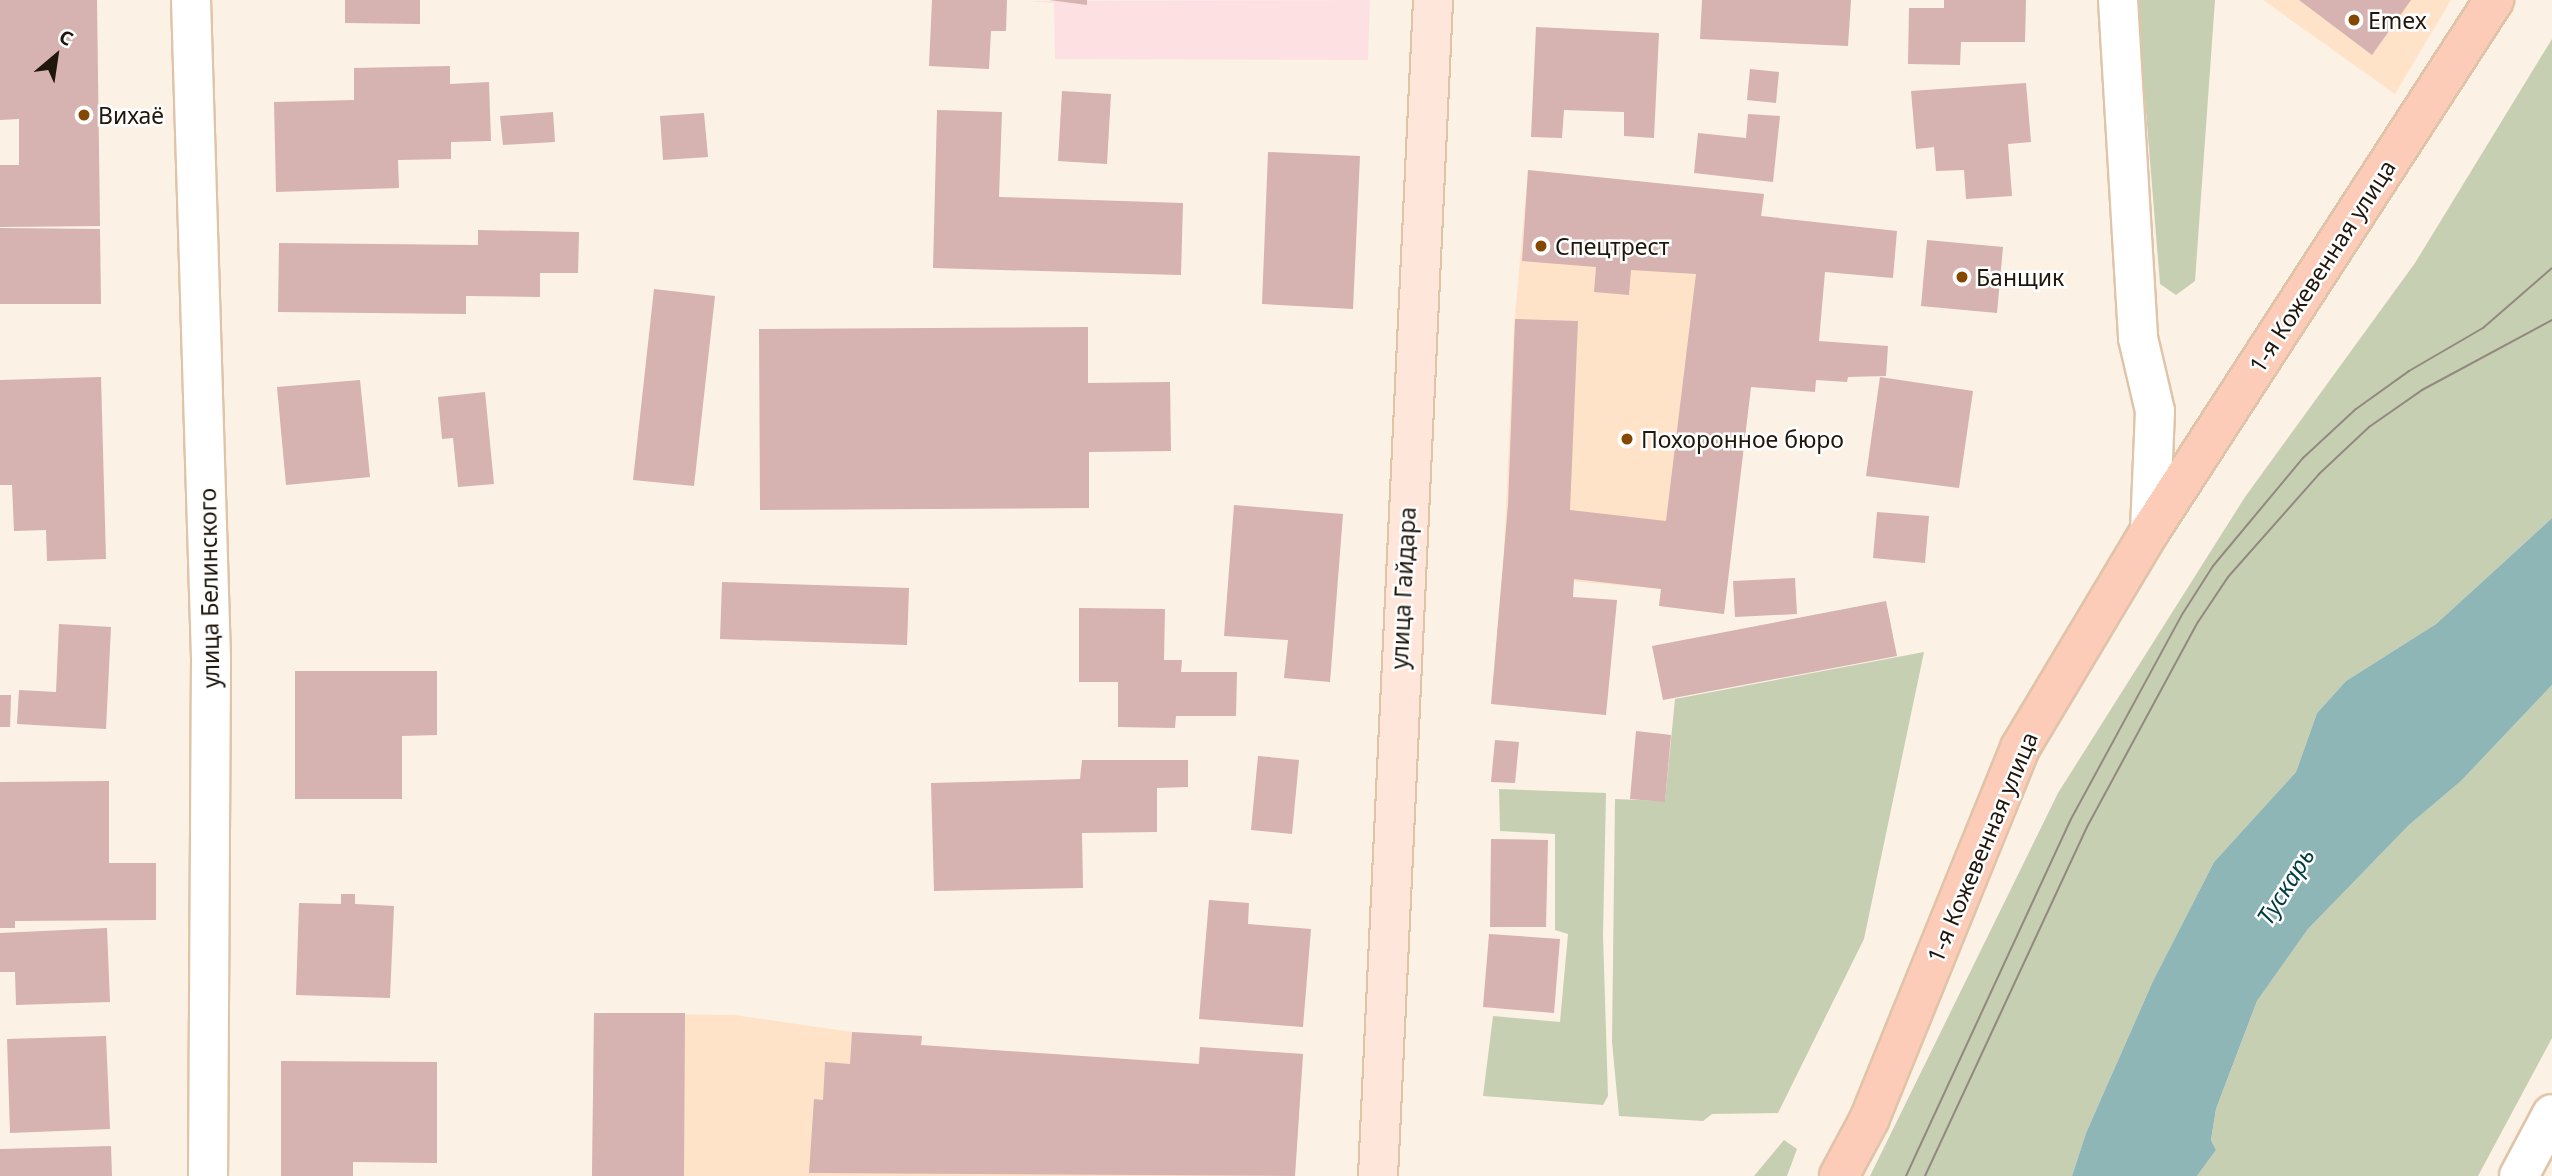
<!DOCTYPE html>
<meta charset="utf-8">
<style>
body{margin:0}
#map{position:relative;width:2552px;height:1176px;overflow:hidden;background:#fcf1e5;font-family:"Noto Sans",sans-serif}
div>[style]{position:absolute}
.built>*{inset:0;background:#fee3c8}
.industrial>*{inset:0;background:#fde1e2}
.green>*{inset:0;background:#c7cfb3}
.water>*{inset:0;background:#8fb6b7}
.building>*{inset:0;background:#d6b2b0}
.roads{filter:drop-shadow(2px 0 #dfc4a8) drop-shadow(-2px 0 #dfc4a8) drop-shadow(0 2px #dfc4a8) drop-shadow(0 -2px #dfc4a8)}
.street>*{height:38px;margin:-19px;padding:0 19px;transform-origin:19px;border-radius:19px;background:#fff}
.secondary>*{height:38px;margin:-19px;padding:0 19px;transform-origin:19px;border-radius:19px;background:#fee6db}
.primary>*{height:38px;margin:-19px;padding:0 19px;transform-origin:19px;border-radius:19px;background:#fcccb8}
.tram>*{height:2px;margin:-1px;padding:0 1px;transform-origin:1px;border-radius:1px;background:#93897e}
.dots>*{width:19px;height:19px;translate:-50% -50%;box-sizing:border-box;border:4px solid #fff;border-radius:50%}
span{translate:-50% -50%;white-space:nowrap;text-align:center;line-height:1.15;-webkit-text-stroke:5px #fff;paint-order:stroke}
.poi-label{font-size:23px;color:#1f160c}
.left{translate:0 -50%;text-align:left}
.street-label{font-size:23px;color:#1f160c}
.water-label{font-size:24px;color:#003d40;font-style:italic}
.north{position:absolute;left:21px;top:21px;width:70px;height:70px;-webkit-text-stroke:5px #fff;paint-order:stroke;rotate:29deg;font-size:19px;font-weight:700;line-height:28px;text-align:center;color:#1f160c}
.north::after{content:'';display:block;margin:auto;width:24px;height:32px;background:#1f160c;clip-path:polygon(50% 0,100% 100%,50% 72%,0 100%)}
</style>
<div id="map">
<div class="built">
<div style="clip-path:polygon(2263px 0,2451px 0,2395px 94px)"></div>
<div style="clip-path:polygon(1528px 170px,1764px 194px,1761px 216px,1771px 217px,1724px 614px,1659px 606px,1661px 589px,1503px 575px,1514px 327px)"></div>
<div style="clip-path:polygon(594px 1013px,734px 1015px,852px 1032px,922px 1036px,921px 1045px,1198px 1064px,1200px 1047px,1303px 1054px,1295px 1176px,592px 1176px)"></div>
</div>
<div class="industrial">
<div style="clip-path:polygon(1370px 0,1368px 60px,1055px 59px,1054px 3px,1028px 1px)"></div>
</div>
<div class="green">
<div style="clip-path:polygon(2137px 0,2215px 0,2195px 281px,2176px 295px,2160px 284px)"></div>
<div style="clip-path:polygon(2552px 39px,2552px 518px,2436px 624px,2346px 681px,2317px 713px,2296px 772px,2214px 862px,2153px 981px,2086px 1133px,2072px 1176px,1870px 1176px,2058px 793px,2245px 497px,2415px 263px)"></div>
<div style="clip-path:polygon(1924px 652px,1864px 939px,1778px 1113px,1712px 1114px,1703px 1121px,1619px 1116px,1612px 1042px,1615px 799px,1665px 801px,1675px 699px)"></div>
<div style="clip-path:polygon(2552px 685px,2552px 1038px,2478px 1176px,2197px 1176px,2216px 1150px,2211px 1140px,2216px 1109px,2257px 1001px,2308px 929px,2409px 825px,2461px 781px)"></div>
<div style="clip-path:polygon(1499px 789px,1606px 793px,1603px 935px,1608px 1096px,1603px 1105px,1483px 1096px,1493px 1016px,1560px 1022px,1568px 934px,1555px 930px,1555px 834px,1500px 831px)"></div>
<div style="clip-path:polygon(1784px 1140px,1797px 1149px,1787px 1176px,1754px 1176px)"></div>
</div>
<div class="water">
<div style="clip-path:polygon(2552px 518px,2552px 685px,2461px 781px,2409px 825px,2308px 929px,2257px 1001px,2216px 1109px,2211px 1140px,2216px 1150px,2197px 1176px,2072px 1176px,2086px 1133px,2153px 981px,2214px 862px,2296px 772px,2317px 713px,2346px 681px,2436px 624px)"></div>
</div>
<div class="building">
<div style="clip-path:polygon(0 0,97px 0,100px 226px,0 227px,0 165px,19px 165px,19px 119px,0 120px)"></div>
<div style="clip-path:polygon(345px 0,420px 0,420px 24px,345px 23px)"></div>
<div style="clip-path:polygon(932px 0,1007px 0,1006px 31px,991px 31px,989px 69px,929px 66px)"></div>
<div style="clip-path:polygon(1049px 0,1087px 0,1087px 5px)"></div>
<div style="clip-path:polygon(1702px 0,1851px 0,1848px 46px,1700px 39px)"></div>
<div style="clip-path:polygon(1944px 0,2026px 0,2025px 42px,1961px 42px,1960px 65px,1908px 64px,1909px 8px,1944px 8px)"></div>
<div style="clip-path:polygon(2299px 0,2411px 0,2372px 55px)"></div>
<div style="clip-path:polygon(1536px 27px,1659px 33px,1654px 138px,1624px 136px,1624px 112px,1564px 110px,1562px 138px,1531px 137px)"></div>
<div style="clip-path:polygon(450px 66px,450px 84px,489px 82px,491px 141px,451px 142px,451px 159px,398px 160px,399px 188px,276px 192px,274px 102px,354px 100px,354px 68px)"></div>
<div style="clip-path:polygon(1750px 69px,1779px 72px,1776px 103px,1747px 100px)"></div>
<div style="clip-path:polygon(2026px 83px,2031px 142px,2008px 144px,2012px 196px,1966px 199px,1964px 170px,1936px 171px,1934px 147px,1916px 149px,1911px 91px)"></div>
<div style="clip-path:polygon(1062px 91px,1111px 94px,1107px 164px,1058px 161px)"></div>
<div style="clip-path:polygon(937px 110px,1002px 112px,999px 197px,1183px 203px,1181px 275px,933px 268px)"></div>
<div style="clip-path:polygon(553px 112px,555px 142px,503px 145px,500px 116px)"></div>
<div style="clip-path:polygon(704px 113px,708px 157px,663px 160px,660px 116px)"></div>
<div style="clip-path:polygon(1748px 114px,1780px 116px,1773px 182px,1694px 173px,1698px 133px,1746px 138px)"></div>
<div style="clip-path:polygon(1268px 152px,1360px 156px,1353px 309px,1262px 304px)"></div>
<div style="clip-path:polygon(1528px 170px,1764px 194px,1761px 216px,1897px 231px,1893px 278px,1825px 272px,1819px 341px,1888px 346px,1886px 376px,1848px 377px,1847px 382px,1816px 380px,1815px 392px,1751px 387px,1724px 614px,1659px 606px,1661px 589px,1574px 579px,1573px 597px,1617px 600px,1606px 715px,1491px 704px,1508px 505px,1515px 319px,1578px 321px,1570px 510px,1666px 521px,1696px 274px,1631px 270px,1629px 295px,1594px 292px,1596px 267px,1522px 261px)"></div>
<div style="clip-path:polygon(0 228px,100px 229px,101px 304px,0 304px)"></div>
<div style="clip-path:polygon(478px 230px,579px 232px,578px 273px,540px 273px,540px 297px,466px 296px,466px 314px,278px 312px,279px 243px,478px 245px)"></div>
<div style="clip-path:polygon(1927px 240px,2003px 247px,1997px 313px,1921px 306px)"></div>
<div style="clip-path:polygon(654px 289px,715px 296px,694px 486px,633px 480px)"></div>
<div style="clip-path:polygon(1088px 327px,1088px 383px,1170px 382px,1171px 451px,1089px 452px,1089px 508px,760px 510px,759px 329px)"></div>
<div style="clip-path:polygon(101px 377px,106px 559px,47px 561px,46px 530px,14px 531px,12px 485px,0 485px,0 380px)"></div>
<div style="clip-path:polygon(1880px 377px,1973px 391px,1959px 488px,1866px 476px)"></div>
<div style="clip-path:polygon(360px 380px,370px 477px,286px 485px,277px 387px)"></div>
<div style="clip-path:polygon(485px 392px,494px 484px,458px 487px,453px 438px,442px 439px,438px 397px)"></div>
<div style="clip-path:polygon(1234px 505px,1343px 514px,1330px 682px,1284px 678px,1288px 640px,1224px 636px)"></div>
<div style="clip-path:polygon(1877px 512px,1929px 516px,1925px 563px,1873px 558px)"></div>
<div style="clip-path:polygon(1795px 578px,1797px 614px,1735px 617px,1733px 581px)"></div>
<div style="clip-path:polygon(722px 582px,909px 588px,907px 645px,720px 639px)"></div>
<div style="clip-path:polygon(1886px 601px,1897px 656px,1663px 700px,1652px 646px)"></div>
<div style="clip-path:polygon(1079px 608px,1165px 609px,1164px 660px,1182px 660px,1181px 672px,1237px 672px,1236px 716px,1176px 716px,1175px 728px,1118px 727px,1118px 682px,1079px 682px)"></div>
<div style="clip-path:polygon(59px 624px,111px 627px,106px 729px,17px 724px,19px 690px,56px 692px)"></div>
<div style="clip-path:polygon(295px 671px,437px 671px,437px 735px,402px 736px,402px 799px,295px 799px)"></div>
<div style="clip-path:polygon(0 695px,11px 695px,10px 727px,0 727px)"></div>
<div style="clip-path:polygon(1636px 731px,1671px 735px,1665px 802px,1630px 799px)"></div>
<div style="clip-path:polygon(1495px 740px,1519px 742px,1515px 783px,1491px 782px)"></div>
<div style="clip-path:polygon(1258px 756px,1299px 760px,1292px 834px,1251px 830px)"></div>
<div style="clip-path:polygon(1082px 760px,1188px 760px,1188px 787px,1157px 788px,1157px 832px,1082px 833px,1083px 888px,934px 891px,931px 783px,1080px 779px)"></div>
<div style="clip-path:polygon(109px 781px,109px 863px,156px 863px,156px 920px,15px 921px,15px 928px,0 928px,0 782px)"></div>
<div style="clip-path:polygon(1491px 839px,1548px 840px,1546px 927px,1490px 927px)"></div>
<div style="clip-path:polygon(341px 894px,355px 894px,355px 904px,394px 906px,390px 998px,296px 995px,299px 903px,341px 904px)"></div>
<div style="clip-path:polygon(1209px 900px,1249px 903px,1248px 924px,1311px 929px,1303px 1027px,1199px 1019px)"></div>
<div style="clip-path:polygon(107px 928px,110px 1002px,16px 1005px,15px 972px,0 972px,0 933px)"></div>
<div style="clip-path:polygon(1489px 934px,1560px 939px,1554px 1013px,1483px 1007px)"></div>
<div style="clip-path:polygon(594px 1013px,685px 1013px,684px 1176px,592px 1176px)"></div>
<div style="clip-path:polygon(852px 1032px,922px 1036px,921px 1045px,1199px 1064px,1200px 1047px,1303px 1054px,1295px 1176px,809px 1173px,814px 1099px,823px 1100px,825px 1062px,850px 1064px)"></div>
<div style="clip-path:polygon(106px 1036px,110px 1129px,10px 1133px,7px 1039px)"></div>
<div style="clip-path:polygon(281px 1061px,437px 1062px,437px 1163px,353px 1162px,353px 1176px,281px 1176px)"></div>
<div style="clip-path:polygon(111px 1146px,112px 1176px,0 1176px,0 1149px)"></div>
</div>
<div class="roads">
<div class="street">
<div style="left:191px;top:0;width:659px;rotate:88.26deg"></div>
<div style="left:211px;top:659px;width:517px;rotate:90.33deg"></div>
<div style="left:2118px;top:0;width:339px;rotate:86.6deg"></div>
<div style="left:2138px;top:338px;width:75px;rotate:76.9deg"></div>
<div style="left:2155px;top:411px;width:120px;rotate:92.4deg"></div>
<div style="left:2519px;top:1176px;width:70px;rotate:-62deg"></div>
</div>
<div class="secondary">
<div style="left:1378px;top:1176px;width:1177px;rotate:-87.32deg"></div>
</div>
<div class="primary">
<div style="left:1839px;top:1176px;width:64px;rotate:-61.8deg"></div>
<div style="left:1869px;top:1120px;width:401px;rotate:-67.9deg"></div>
<div style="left:2020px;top:748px;width:253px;rotate:-59.1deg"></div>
<div style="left:2150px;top:531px;width:633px;rotate:-57.06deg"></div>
</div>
</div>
<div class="tram">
<div style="left:1906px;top:1176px;width:393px;rotate:-65.2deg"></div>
<div style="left:2071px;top:819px;width:234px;rotate:-61.5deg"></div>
<div style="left:2183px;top:613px;width:56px;rotate:-57.4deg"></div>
<div style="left:2213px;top:566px;width:141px;rotate:-50.2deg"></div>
<div style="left:2303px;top:458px;width:72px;rotate:-42.8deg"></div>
<div style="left:2356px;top:409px;width:65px;rotate:-35.6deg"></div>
<div style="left:2409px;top:371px;width:86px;rotate:-30.2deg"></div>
<div style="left:2483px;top:328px;width:91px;rotate:-41deg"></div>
<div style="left:1925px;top:1176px;width:385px;rotate:-65.1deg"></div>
<div style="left:2087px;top:827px;width:233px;rotate:-61.6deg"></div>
<div style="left:2198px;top:622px;width:54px;rotate:-56.3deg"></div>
<div style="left:2228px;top:577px;width:137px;rotate:-48.5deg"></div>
<div style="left:2319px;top:474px;width:69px;rotate:-43.2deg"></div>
<div style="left:2369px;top:427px;width:65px;rotate:-34.9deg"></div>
<div style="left:2422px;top:390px;width:148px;rotate:-28.3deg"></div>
</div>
<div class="dots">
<div style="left:2354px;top:20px;background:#844801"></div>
<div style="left:84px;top:115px;background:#844801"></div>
<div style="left:1541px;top:246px;background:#844801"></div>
<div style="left:1962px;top:277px;background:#844801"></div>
<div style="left:1627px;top:439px;background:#844801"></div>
</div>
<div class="poi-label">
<span class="left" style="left:2368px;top:20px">Emex</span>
<span class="left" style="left:98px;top:115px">Вихаё</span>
<span class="left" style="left:1555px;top:246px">Спецтрест</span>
<span class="left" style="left:1976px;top:277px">Банщик</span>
<span class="left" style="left:1641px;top:439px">Похоронное бюро</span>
</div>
<div class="street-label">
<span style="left:2322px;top:266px;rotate:-57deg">1-я Кожевенная улица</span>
<span style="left:209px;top:588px;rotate:-91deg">улица Белинского</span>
<span style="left:1403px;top:588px;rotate:-87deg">улица Гайдара</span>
<span style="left:1982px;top:847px;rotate:-67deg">1-я Кожевенная улица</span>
</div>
<div class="water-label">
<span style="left:2285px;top:886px;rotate:-58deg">Тускарь</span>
</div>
<div class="north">С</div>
</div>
